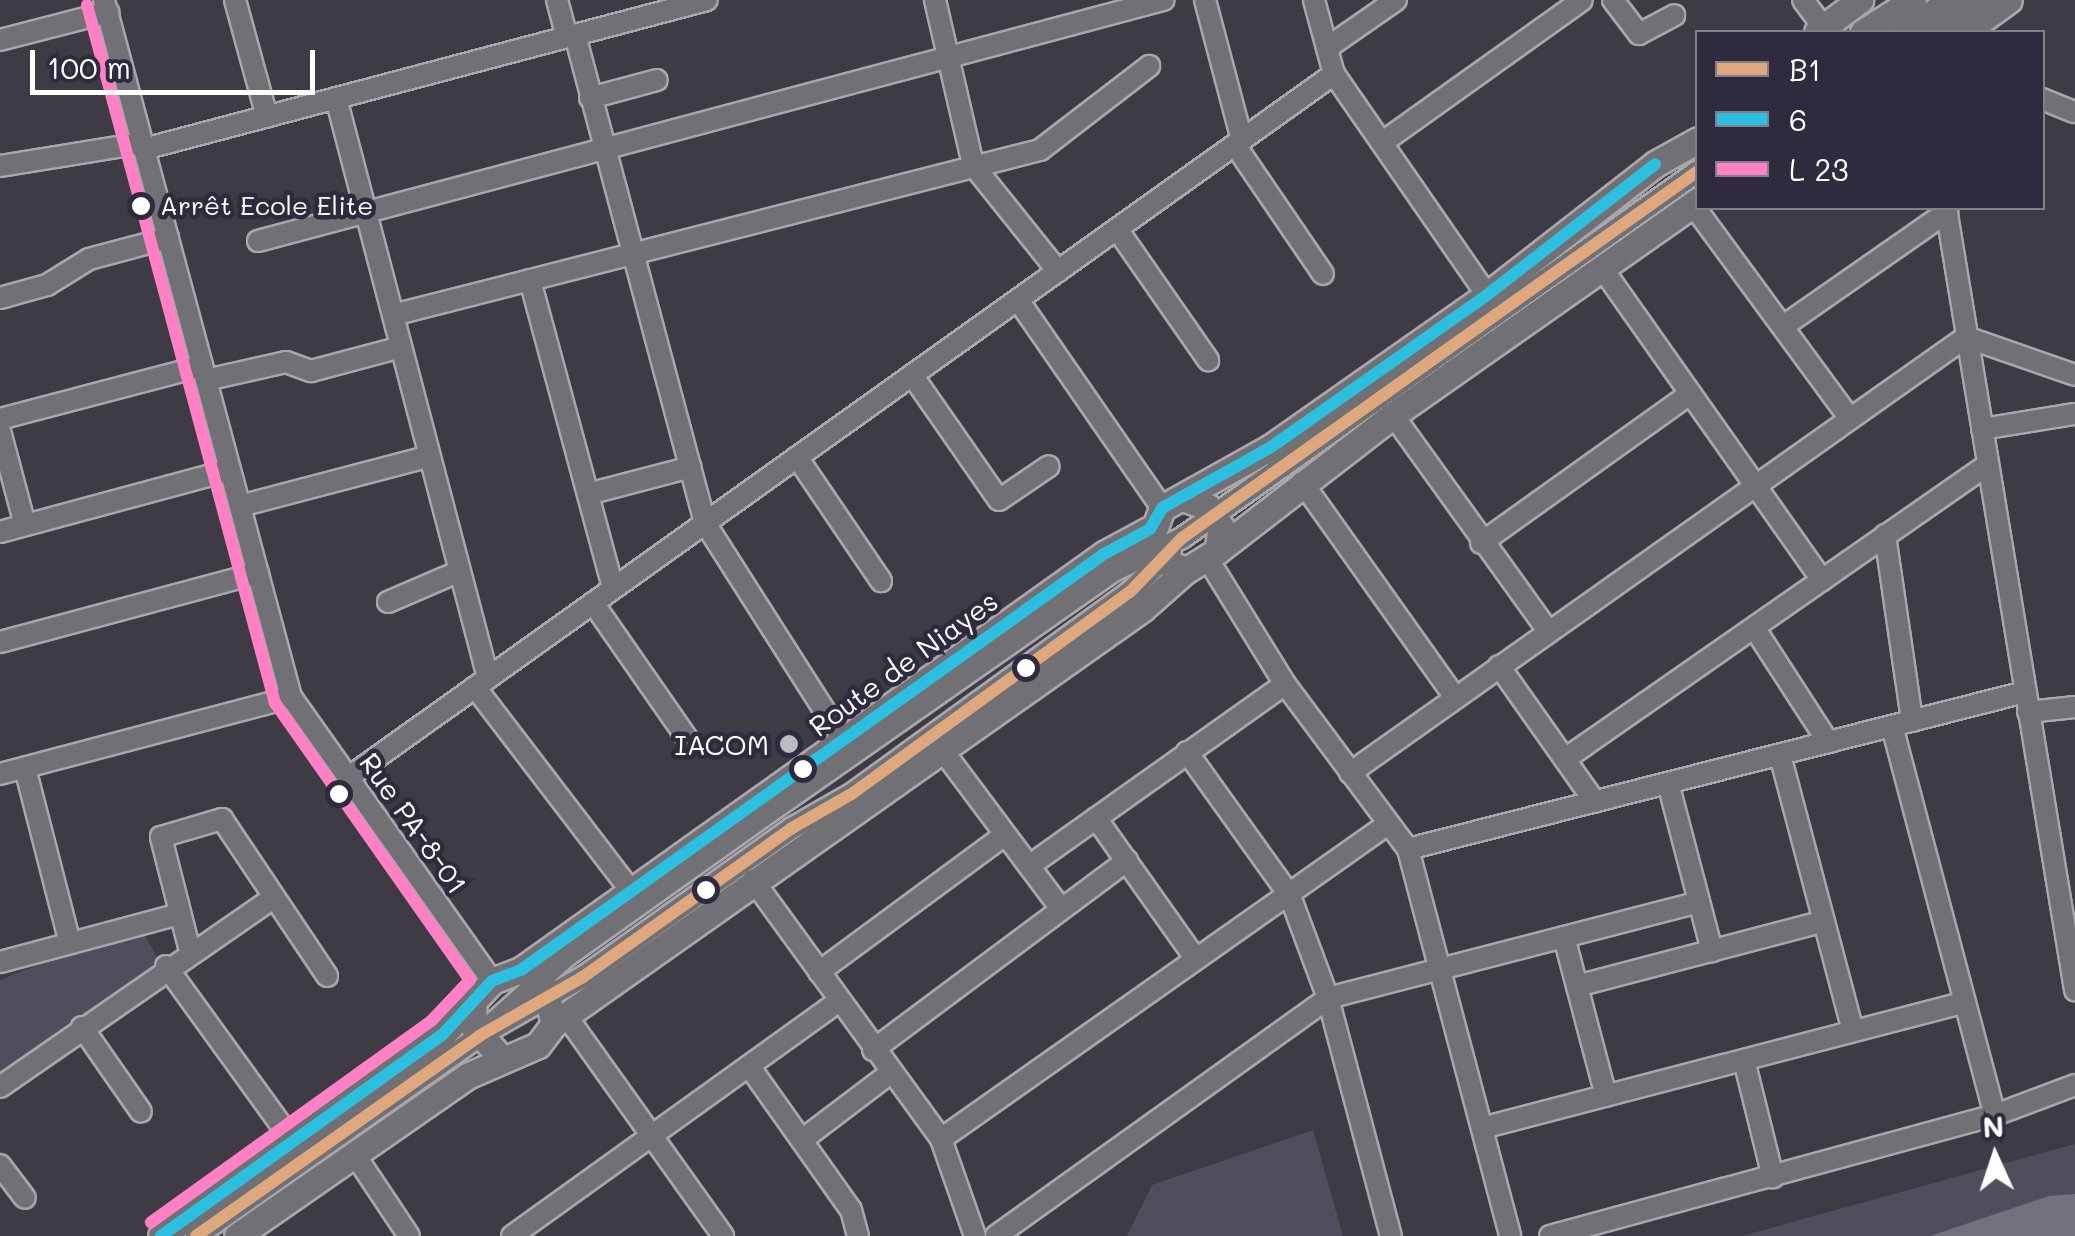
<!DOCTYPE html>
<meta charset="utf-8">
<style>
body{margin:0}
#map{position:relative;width:2075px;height:1236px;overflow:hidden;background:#3e3b45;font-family:Mali,sans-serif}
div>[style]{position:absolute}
.green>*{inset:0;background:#524d5c}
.water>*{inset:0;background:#74717d}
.roads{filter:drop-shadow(2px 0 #a8a7ab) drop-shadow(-2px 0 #a8a7ab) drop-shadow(0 2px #a8a7ab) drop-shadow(0 -2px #a8a7ab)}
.minor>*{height:20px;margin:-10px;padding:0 10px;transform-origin:10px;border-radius:10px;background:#717074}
.major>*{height:25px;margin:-12.5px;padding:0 12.5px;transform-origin:12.5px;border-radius:12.5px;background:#717074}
.bus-1>*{height:12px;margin:-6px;padding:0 6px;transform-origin:6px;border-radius:6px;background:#dfa77e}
.bus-2>*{height:12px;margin:-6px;padding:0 6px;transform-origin:6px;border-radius:6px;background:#2dbfdf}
.bus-3>*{height:12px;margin:-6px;padding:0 6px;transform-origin:6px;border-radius:6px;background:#ff80c5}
.dots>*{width:28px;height:28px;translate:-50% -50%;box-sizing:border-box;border:5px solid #2f2a3d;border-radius:50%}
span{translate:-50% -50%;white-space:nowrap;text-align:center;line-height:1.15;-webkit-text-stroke:9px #2f2a3d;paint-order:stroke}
.bus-label{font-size:26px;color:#fff}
.left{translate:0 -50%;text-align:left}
.street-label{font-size:28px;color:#fff}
.poi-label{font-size:28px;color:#fff}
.right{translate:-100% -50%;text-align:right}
.legend{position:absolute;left:1695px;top:30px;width:350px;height:180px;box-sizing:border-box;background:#2f2a3d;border:2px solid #827f8b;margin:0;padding:12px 18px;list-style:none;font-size:30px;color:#fff}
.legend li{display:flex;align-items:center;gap:20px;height:50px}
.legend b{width:50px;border:2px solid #827f8b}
.north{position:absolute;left:1945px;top:1106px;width:100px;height:100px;-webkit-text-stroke:8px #2f2a3d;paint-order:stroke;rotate:357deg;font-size:28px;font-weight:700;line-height:40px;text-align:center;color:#fff}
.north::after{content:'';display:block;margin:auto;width:35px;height:45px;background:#fff;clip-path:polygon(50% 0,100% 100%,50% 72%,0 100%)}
.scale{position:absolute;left:30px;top:50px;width:285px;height:45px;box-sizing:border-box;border:5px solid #fff;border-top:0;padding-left:12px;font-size:30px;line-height:35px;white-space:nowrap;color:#fff;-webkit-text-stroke:8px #2f2a3d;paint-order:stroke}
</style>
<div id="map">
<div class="green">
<div style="clip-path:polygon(139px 925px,161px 964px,0 1072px,0 980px)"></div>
<div style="clip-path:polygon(1313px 1130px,1343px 1236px,1127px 1236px,1152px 1185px)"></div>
<div style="clip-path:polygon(2075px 1144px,2075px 1194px,1930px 1236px,1742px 1236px)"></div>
</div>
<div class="water">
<div style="clip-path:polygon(2075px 1194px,2075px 1236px,1930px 1236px,2049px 1196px)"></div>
</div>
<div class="roads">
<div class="minor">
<div style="left:104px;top:0;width:722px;rotate:74.98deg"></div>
<div style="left:291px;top:697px;width:348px;rotate:54.7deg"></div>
<div style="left:235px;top:0;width:121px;rotate:74.7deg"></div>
<div style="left:557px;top:0;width:38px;rotate:75deg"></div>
<div style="left:935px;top:0;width:169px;rotate:77deg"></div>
<div style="left:973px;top:165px;width:136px;rotate:51.3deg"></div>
<div style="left:1205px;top:0;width:145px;rotate:75.2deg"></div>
<div style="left:1314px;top:0;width:77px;rotate:74.9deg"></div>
<div style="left:1334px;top:74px;width:269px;rotate:55.3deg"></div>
<div style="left:1613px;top:0;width:43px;rotate:52.6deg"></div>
<div style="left:1639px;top:34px;width:40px;rotate:-28deg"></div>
<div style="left:1803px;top:0;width:34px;rotate:53deg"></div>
<div style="left:1901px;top:32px;width:57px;rotate:-34.2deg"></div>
<div style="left:575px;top:35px;width:505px;rotate:75.08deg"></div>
<div style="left:705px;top:523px;width:261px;rotate:57.5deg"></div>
<div style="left:0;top:40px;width:112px;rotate:-14.5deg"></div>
<div style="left:1327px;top:48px;width:84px;rotate:-34.8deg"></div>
<div style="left:336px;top:98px;width:600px;rotate:75.31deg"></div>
<div style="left:590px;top:98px;width:69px;rotate:-15deg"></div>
<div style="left:2042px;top:99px;width:35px;rotate:22deg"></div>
<div style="left:1383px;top:142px;width:244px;rotate:-35.5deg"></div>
<div style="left:1235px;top:145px;width:156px;rotate:55.7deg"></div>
<div style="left:144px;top:149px;width:582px;rotate:-14.82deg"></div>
<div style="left:0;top:166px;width:144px;rotate:-9.2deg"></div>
<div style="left:1693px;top:205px;width:265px;rotate:53.7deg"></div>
<div style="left:1946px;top:208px;width:793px;rotate:80.63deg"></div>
<div style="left:1117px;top:229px;width:160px;rotate:55.2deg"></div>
<div style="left:258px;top:241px;width:937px;rotate:-14.91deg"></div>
<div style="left:1602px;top:268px;width:382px;rotate:54.8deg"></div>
<div style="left:530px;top:280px;width:319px;rotate:74.9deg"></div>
<div style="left:0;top:298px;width:49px;rotate:-15.5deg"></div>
<div style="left:47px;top:285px;width:49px;rotate:-31.8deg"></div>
<div style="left:89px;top:259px;width:82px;rotate:-14.9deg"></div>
<div style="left:1018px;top:300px;width:253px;rotate:55.3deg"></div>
<div style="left:393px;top:315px;width:668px;rotate:-14.31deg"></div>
<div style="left:1040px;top:150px;width:138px;rotate:-37.6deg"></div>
<div style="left:1785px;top:325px;width:198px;rotate:-34.9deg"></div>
<div style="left:912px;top:375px;width:152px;rotate:55.2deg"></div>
<div style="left:999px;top:500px;width:60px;rotate:-34.2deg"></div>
<div style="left:206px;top:380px;width:82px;rotate:-12.7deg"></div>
<div style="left:286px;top:362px;width:27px;rotate:20deg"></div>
<div style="left:311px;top:371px;width:93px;rotate:-14.9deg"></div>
<div style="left:1393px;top:415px;width:266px;rotate:54.3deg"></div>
<div style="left:0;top:419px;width:209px;rotate:-14.7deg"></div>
<div style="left:1982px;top:429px;width:94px;rotate:-9.2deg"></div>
<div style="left:0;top:431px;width:97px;rotate:75.1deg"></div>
<div style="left:797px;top:457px;width:150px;rotate:55.9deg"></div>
<div style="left:1302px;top:482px;width:264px;rotate:54.6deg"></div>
<div style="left:588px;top:494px;width:106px;rotate:-14.7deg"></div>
<div style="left:240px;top:506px;width:196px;rotate:-14.7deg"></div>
<div style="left:0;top:532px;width:238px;rotate:-15.1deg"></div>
<div style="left:1885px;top:535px;width:188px;rotate:81.7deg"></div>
<div style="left:1481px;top:543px;width:257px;rotate:-35.5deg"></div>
<div style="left:1209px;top:561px;width:145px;rotate:58.3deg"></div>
<div style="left:1285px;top:684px;width:206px;rotate:53.3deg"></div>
<div style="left:1408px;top:849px;width:400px;rotate:75.2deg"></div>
<div style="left:388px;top:602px;width:78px;rotate:-23.3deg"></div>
<div style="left:593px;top:603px;width:168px;rotate:55.2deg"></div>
<div style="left:1755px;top:629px;width:135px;rotate:57.1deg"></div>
<div style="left:0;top:642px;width:267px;rotate:-15deg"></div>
<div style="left:1499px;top:666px;width:166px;rotate:54.8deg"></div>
<div style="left:475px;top:687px;width:255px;rotate:52.6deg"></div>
<div style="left:2028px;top:712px;width:47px;rotate:-6.1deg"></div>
<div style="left:1892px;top:726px;width:402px;rotate:75.2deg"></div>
<div style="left:940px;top:747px;width:202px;rotate:53.2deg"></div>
<div style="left:1187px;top:752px;width:177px;rotate:54.4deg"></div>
<div style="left:1290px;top:896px;width:109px;rotate:69.6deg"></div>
<div style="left:1328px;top:998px;width:246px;rotate:75.2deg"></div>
<div style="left:1780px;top:755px;width:285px;rotate:75.2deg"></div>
<div style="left:1565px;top:759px;width:514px;rotate:-34.86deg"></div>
<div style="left:25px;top:768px;width:181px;rotate:75.6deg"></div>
<div style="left:1350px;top:773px;width:755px;rotate:-35.29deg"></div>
<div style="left:1966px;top:337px;width:115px;rotate:19.2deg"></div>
<div style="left:0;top:774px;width:301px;rotate:-14.8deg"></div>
<div style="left:348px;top:778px;width:1212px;rotate:-35.53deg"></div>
<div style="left:1668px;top:783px;width:174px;rotate:75.3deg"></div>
<div style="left:1096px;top:818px;width:173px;rotate:54.7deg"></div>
<div style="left:1408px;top:849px;width:637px;rotate:-14.28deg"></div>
<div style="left:1029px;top:866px;width:314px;rotate:-35.4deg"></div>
<div style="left:753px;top:880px;width:320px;rotate:54deg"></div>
<div style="left:941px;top:1139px;width:103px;rotate:70.7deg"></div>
<div style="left:1564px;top:937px;width:164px;rotate:75.2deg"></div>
<div style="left:190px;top:951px;width:118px;rotate:-104.3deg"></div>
<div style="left:161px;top:837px;width:64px;rotate:-16.4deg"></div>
<div style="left:222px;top:819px;width:189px;rotate:56.2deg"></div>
<div style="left:0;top:962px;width:182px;rotate:-15deg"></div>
<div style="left:166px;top:966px;width:218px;rotate:54.1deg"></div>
<div style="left:819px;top:972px;width:231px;rotate:-36.4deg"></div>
<div style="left:1577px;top:986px;width:255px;rotate:-14.7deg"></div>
<div style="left:567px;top:1017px;width:269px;rotate:54.5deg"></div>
<div style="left:82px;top:1027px;width:103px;rotate:55.2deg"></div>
<div style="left:479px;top:1036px;width:119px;rotate:-42.3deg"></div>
<div style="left:567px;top:956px;width:262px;rotate:-35.4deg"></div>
<div style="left:781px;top:804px;width:406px;rotate:-35deg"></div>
<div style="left:1114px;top:571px;width:76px;rotate:-25.9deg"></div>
<div style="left:1182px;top:538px;width:633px;rotate:-35.42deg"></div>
<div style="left:873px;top:1050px;width:317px;rotate:-36.7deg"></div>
<div style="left:1744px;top:1060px;width:121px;rotate:76.1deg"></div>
<div style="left:749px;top:1066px;width:176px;rotate:54.7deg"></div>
<div style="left:851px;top:1210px;width:27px;rotate:75deg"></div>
<div style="left:0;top:1087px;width:333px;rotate:-34.7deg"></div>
<div style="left:1482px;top:1128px;width:499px;rotate:-14.6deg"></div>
<div style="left:941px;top:1139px;width:547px;rotate:-35.17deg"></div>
<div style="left:802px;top:1140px;width:109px;rotate:-37.2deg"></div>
<div style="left:355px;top:1155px;width:97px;rotate:56.3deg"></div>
<div style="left:0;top:1165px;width:41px;rotate:52.9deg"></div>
<div style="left:196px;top:1236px;width:347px;rotate:-35.2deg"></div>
<div style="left:479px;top:1036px;width:120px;rotate:-29.6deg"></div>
<div style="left:583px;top:977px;width:257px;rotate:-35.5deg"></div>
<div style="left:792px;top:828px;width:70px;rotate:-29.8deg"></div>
<div style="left:853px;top:793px;width:342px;rotate:-36deg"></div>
<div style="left:1130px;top:592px;width:58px;rotate:-45deg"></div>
<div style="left:512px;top:1236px;width:403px;rotate:-35.7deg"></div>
<div style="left:996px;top:1236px;width:408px;rotate:-35.6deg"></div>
<div style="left:1328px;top:998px;width:383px;rotate:-14.5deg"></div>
<div style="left:1550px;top:1236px;width:461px;rotate:-15.2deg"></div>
<div style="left:1995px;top:1115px;width:85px;rotate:-20.6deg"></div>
</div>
<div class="major">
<div style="left:1817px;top:32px;width:54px;rotate:-36.7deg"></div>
<div style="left:1863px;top:32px;width:59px;rotate:-32.6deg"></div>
<div style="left:1931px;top:32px;width:55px;rotate:-35.4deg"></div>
<div style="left:1965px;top:32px;width:54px;rotate:-36deg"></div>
<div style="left:1185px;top:499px;width:24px;rotate:19deg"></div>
<div style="left:1208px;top:507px;width:24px;rotate:57deg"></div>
<div style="left:1221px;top:527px;width:24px;rotate:99deg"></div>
<div style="left:1217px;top:551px;width:36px;rotate:148deg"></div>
<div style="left:1186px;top:570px;width:26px;rotate:-159deg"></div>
<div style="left:1162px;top:561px;width:23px;rotate:-121deg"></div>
<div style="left:1150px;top:541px;width:35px;rotate:-70deg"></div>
<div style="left:1162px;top:508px;width:125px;rotate:-29.2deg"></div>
<div style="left:1271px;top:447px;width:264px;rotate:-35.1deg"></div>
<div style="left:1487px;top:295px;width:213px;rotate:-37.9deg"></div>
<div style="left:1655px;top:164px;width:49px;rotate:-29.2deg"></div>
<div style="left:1217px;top:551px;width:222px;rotate:-37.7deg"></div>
<div style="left:1393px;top:415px;width:373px;rotate:-35.1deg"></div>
<div style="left:521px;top:970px;width:30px;rotate:37deg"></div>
<div style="left:545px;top:988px;width:37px;rotate:76deg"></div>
<div style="left:473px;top:1000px;width:27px;rotate:88deg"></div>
<div style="left:474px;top:1027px;width:41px;rotate:48.9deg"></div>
<div style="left:161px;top:1236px;width:347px;rotate:-35.6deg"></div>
<div style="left:443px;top:1034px;width:72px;rotate:-47.2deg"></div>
<div style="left:492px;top:981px;width:31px;rotate:-21deg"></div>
<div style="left:521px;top:970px;width:716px;rotate:-35.51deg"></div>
<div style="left:1104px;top:554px;width:52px;rotate:-28.5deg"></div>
<div style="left:237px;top:1236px;width:280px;rotate:-34.8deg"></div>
<div style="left:467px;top:1076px;width:77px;rotate:-23.6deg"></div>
<div style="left:538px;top:1045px;width:26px;rotate:-53deg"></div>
<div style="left:554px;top:1024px;width:720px;rotate:-35.21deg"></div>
<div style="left:1142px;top:609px;width:59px;rotate:-41.6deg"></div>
</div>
</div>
<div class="bus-1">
<div style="left:196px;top:1236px;width:347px;rotate:-35.2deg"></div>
<div style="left:479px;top:1036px;width:120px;rotate:-29.6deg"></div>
<div style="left:583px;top:977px;width:257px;rotate:-35.5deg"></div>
<div style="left:792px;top:828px;width:70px;rotate:-29.8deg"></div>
<div style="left:853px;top:793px;width:342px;rotate:-36deg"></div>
<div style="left:1130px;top:592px;width:75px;rotate:-46.1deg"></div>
<div style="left:1182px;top:538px;width:633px;rotate:-35.42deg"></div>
</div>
<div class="bus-2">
<div style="left:161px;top:1236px;width:347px;rotate:-35.6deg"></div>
<div style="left:443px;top:1034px;width:72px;rotate:-47.2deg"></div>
<div style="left:492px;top:981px;width:31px;rotate:-21deg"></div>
<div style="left:521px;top:970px;width:716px;rotate:-35.51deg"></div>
<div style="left:1104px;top:554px;width:52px;rotate:-28.5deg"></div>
<div style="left:1150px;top:529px;width:24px;rotate:-60deg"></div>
<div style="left:1162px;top:508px;width:125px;rotate:-29.2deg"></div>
<div style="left:1271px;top:447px;width:264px;rotate:-35.1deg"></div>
<div style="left:1487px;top:295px;width:213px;rotate:-37.9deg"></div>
</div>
<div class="bus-3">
<div style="left:87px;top:5px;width:723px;rotate:74.93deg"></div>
<div style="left:275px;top:703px;width:339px;rotate:54.9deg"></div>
<div style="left:470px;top:980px;width:57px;rotate:133.6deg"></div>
<div style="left:431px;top:1021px;width:345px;rotate:144.3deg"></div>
</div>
<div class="dots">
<div style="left:141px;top:206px;background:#fff"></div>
<div style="left:1026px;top:668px;background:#fff"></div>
<div style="left:789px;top:744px;background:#bbbabe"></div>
<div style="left:803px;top:769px;background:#fff"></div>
<div style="left:339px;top:794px;background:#fff"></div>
<div style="left:706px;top:890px;background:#fff"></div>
</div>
<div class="bus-label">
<span class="left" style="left:160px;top:206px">Arrêt Ecole Elite</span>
</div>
<div class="street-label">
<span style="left:903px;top:663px;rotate:-36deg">Route de Niayes</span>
<span style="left:414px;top:823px;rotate:55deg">Rue PA-8-01</span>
</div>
<div class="poi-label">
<span class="right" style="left:769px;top:744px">IACOM</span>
</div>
<ul class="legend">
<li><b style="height:12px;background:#dfa77e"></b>B1</li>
<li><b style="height:12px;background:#2dbfdf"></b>6</li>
<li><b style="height:12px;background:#ff80c5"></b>L 23</li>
</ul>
<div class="north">N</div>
<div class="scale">100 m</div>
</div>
